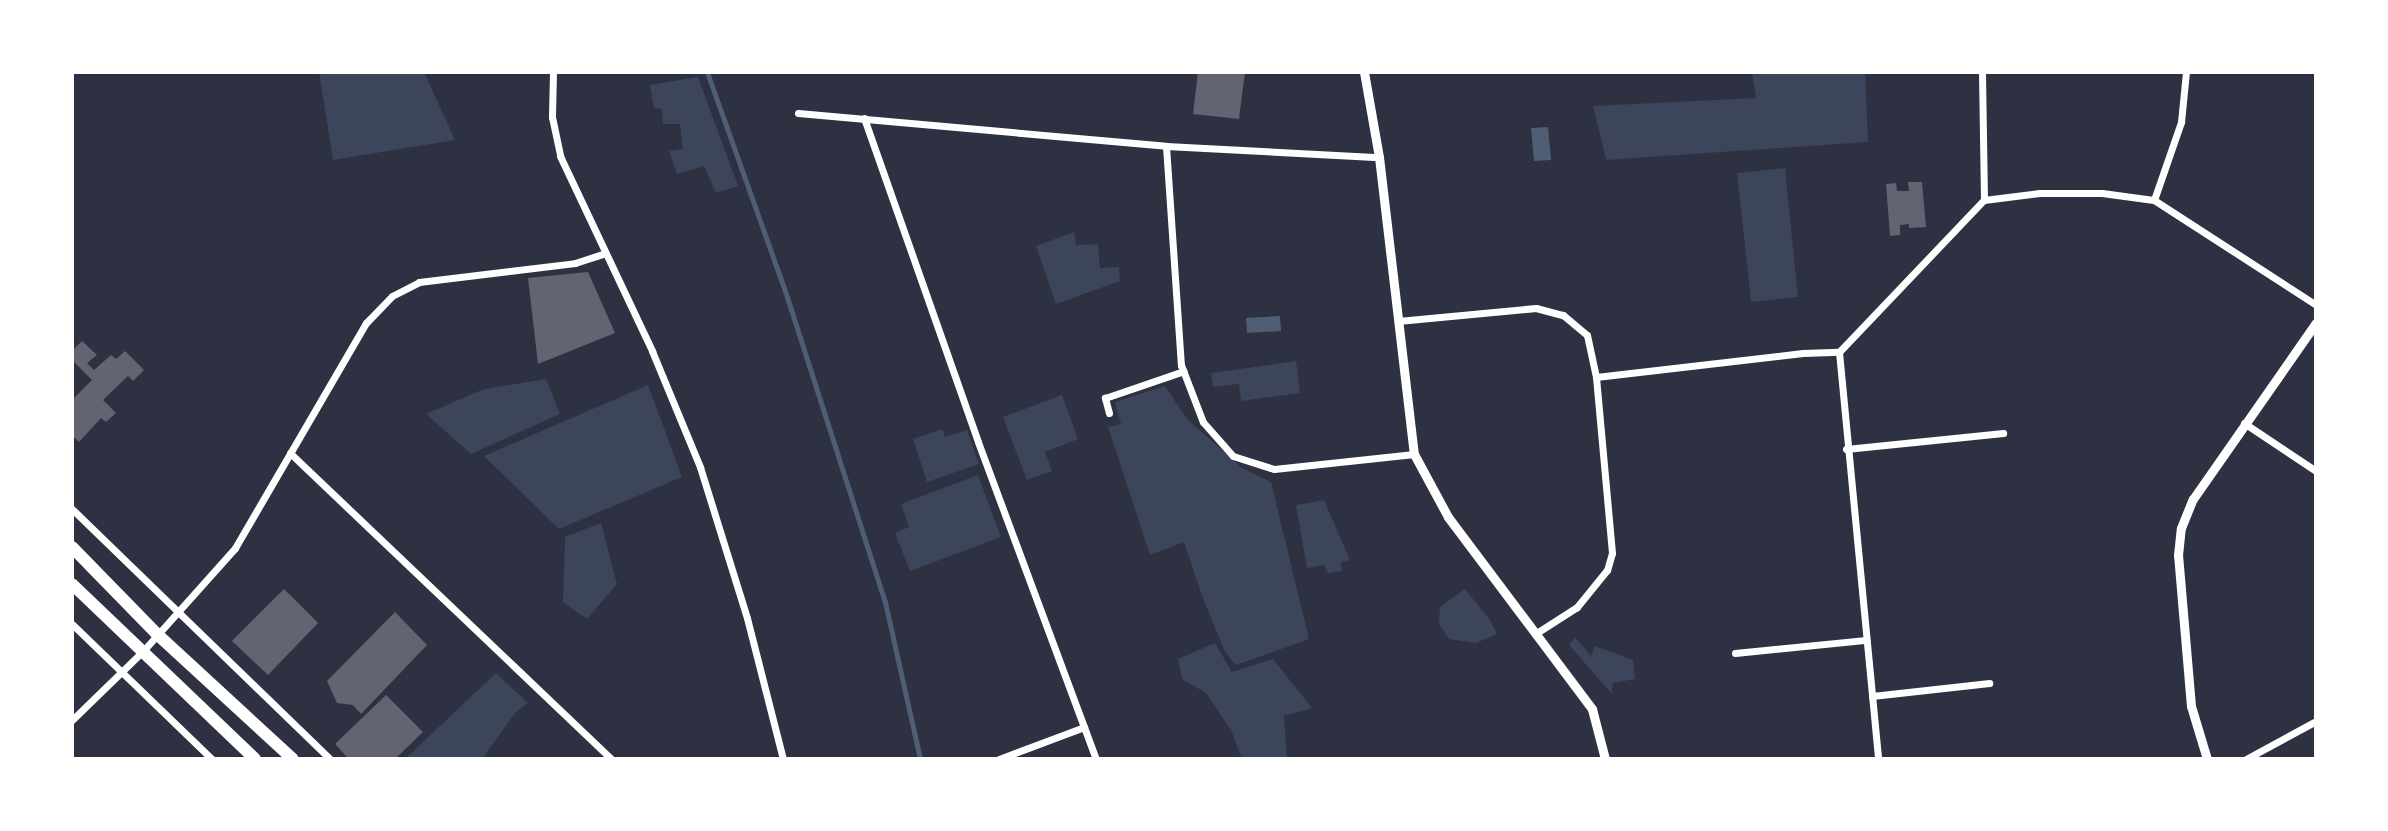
<!DOCTYPE html>
<style>
body{margin:0}
#map{position:relative;width:2388px;height:831px;overflow:hidden;background:#2d3142;font-family:"Asap Condensed",sans-serif}
div>[style]{position:absolute}
.green>*{inset:0;background:#3c4559}
.water>*{inset:0;background:#4f5d75}
.stream>*{height:5px;margin:-2.5px;padding:0 2.5px;transform-origin:2.5px;border-radius:2.5px;background:#4f5d75}
.building>*{inset:0;background:#626471}
.minor>*{height:7px;margin:-3.5px;padding:0 3.5px;transform-origin:3.5px;border-radius:3.5px;background:#fff}
.tertiary>*{height:9px;margin:-4.5px;padding:0 4.5px;transform-origin:4.5px;border-radius:4.5px;background:#fff}
.trunk>*{height:12px;margin:-6px;padding:0 6px;transform-origin:6px;border-radius:6px;background:#fff}
span{translate:-50% -50%;white-space:nowrap;text-align:center;line-height:1.15;-webkit-text-stroke:6px #fff;paint-order:stroke}
.frame{position:absolute;inset:0;border:74px solid #fff;pointer-events:none}
</style>
<div id="map">
<div class="green">
<div style="clip-path:polygon(319px 72px,424px 72px,455px 140px,333px 160px)"></div>
<div style="clip-path:polygon(1752px 72px,1865px 72px,1868px 142px,1606px 160px,1593px 106px,1756px 98px)"></div>
<div style="clip-path:polygon(698px 77px,738px 186px,716px 193px,704px 166px,677px 174px,669px 151px,683px 149px,680px 124px,663px 124px,662px 109px,654px 108px,650px 85px)"></div>
<div style="clip-path:polygon(1785px 168px,1798px 297px,1751px 302px,1737px 173px)"></div>
<div style="clip-path:polygon(1074px 232px,1076px 245px,1098px 244px,1100px 268px,1119px 267px,1120px 281px,1056px 304px,1036px 246px)"></div>
<div style="clip-path:polygon(1296px 361px,1300px 393px,1241px 401px,1239px 384px,1213px 387px,1211px 373px)"></div>
<div style="clip-path:polygon(546px 379px,560px 414px,471px 454px,426px 414px,484px 389px)"></div>
<div style="clip-path:polygon(648px 385px,682px 477px,559px 529px,484px 456px)"></div>
<div style="clip-path:polygon(1165px 386px,1187px 419px,1242px 468px,1271px 482px,1309px 639px,1236px 665px,1225px 652px,1202px 596px,1184px 542px,1150px 555px,1108px 427px,1121px 424px,1115px 402px)"></div>
<div style="clip-path:polygon(1062px 395px,1078px 439px,1045px 452px,1052px 471px,1027px 480px,1003px 417px)"></div>
<div style="clip-path:polygon(942px 429px,945px 437px,967px 430px,979px 464px,927px 482px,913px 439px)"></div>
<div style="clip-path:polygon(978px 475px,1001px 537px,910px 571px,895px 533px,909px 527px,901px 504px)"></div>
<div style="clip-path:polygon(1324px 500px,1350px 560px,1341px 562px,1342px 571px,1328px 573px,1324px 565px,1307px 568px,1296px 505px)"></div>
<div style="clip-path:polygon(601px 523px,617px 584px,587px 619px,563px 602px,565px 537px)"></div>
<div style="clip-path:polygon(1465px 589px,1490px 620px,1497px 634px,1476px 643px,1449px 639px,1439px 624px,1440px 607px)"></div>
<div style="clip-path:polygon(1575px 637px,1591px 656px,1595px 646px,1633px 660px,1635px 679px,1613px 683px,1612px 694px,1569px 645px)"></div>
<div style="clip-path:polygon(1215px 643px,1232px 672px,1273px 659px,1312px 708px,1284px 716px,1287px 759px,1242px 759px,1231px 730px,1206px 693px,1182px 679px,1178px 659px)"></div>
<div style="clip-path:polygon(496px 673px,528px 703px,516px 712px,482px 759px,405px 759px)"></div>
</div>
<div class="water">
<div style="clip-path:polygon(1548px 127px,1551px 160px,1534px 161px,1531px 128px)"></div>
<div style="clip-path:polygon(1280px 316px,1281px 331px,1247px 333px,1246px 318px)"></div>
</div>
<div class="stream">
<div style="left:707px;top:72px;width:239px;rotate:70.4deg"></div>
<div style="left:787px;top:297px;width:320px;rotate:72.2deg"></div>
<div style="left:885px;top:602px;width:161px;rotate:77.4deg"></div>
</div>
<div class="building">
<div style="clip-path:polygon(1198px 72px,1245px 72px,1239px 119px,1193px 114px)"></div>
<div style="clip-path:polygon(1908px 182px,1922px 182px,1926px 227px,1909px 228px,1909px 224px,1900px 225px,1900px 235px,1890px 236px,1886px 184px,1896px 183px,1897px 191px,1909px 191px)"></div>
<div style="clip-path:polygon(588px 272px,615px 333px,538px 364px,528px 278px)"></div>
<div style="clip-path:polygon(82px 341px,97px 355px,87px 363px,94px 370px,111px 355px,116px 359px,125px 351px,144px 370px,133px 381px,128px 376px,103px 400px,116px 413px,106px 422px,101px 418px,79px 442px,72px 435px,72px 400px,92px 380px,72px 360px,72px 351px)"></div>
<div style="clip-path:polygon(284px 589px,318px 623px,268px 675px,232px 641px)"></div>
<div style="clip-path:polygon(395px 612px,427px 645px,361px 714px,353px 705px,337px 703px,327px 681px)"></div>
<div style="clip-path:polygon(386px 695px,423px 732px,395px 759px,349px 759px,335px 744px)"></div>
</div>
<div class="minor">
<div style="left:553px;top:72px;width:45px;rotate:91.3deg"></div>
<div style="left:552px;top:117px;width:40px;rotate:78deg"></div>
<div style="left:560px;top:156px;width:216px;rotate:64.7deg"></div>
<div style="left:652px;top:351px;width:126px;rotate:67.5deg"></div>
<div style="left:700px;top:467px;width:158px;rotate:72.7deg"></div>
<div style="left:747px;top:618px;width:146px;rotate:75.7deg"></div>
<div style="left:1982px;top:72px;width:128px;rotate:89.1deg"></div>
<div style="left:798px;top:113px;width:369px;rotate:5.1deg"></div>
<div style="left:1166px;top:146px;width:213px;rotate:3deg"></div>
<div style="left:864px;top:118px;width:343px;rotate:70.6deg"></div>
<div style="left:978px;top:442px;width:338px;rotate:69.6deg"></div>
<div style="left:1166px;top:146px;width:220px;rotate:86.1deg"></div>
<div style="left:1181px;top:365px;width:61px;rotate:68.9deg"></div>
<div style="left:1203px;top:422px;width:45px;rotate:48.6deg"></div>
<div style="left:1233px;top:456px;width:43px;rotate:17.6deg"></div>
<div style="left:1274px;top:469px;width:141px;rotate:-6.1deg"></div>
<div style="left:1984px;top:200px;width:56px;rotate:-7.1deg"></div>
<div style="left:2040px;top:193px;width:62px"></div>
<div style="left:2102px;top:193px;width:52px;rotate:7.7deg"></div>
<div style="left:2154px;top:200px;width:193px;rotate:32.9deg"></div>
<div style="left:2154px;top:200px;width:83px;rotate:-70.9deg"></div>
<div style="left:2181px;top:122px;width:50px;rotate:-84.3deg"></div>
<div style="left:1398px;top:321px;width:139px;rotate:-5.4deg"></div>
<div style="left:1536px;top:308px;width:28px;rotate:15deg"></div>
<div style="left:1563px;top:315px;width:31px;rotate:40deg"></div>
<div style="left:1587px;top:335px;width:43px;rotate:77.9deg"></div>
<div style="left:1596px;top:377px;width:177px;rotate:84.8deg"></div>
<div style="left:1612px;top:553px;width:18px;rotate:106deg"></div>
<div style="left:1607px;top:570px;width:48px;rotate:129deg"></div>
<div style="left:1577px;top:607px;width:50px;rotate:147.3deg"></div>
<div style="left:1839px;top:352px;width:409px;rotate:84.5deg"></div>
<div style="left:1596px;top:377px;width:208px;rotate:-6.6deg"></div>
<div style="left:1803px;top:353px;width:36px;rotate:-2deg"></div>
<div style="left:1839px;top:352px;width:210px;rotate:-46.4deg"></div>
<div style="left:1109px;top:413px;width:16px;rotate:-105deg"></div>
<div style="left:1105px;top:398px;width:83px;rotate:-18.9deg"></div>
<div style="left:2244px;top:423px;width:87px;rotate:33.7deg"></div>
<div style="left:1846px;top:449px;width:158px;rotate:-5.8deg"></div>
<div style="left:290px;top:453px;width:443px;rotate:43.6deg"></div>
<div style="left:72px;top:509px;width:359px;rotate:44.1deg"></div>
<div style="left:72px;top:624px;width:194px;rotate:44deg"></div>
<div style="left:1735px;top:653px;width:132px;rotate:-5.7deg"></div>
<div style="left:1872px;top:696px;width:118px;rotate:-6.3deg"></div>
<div style="left:72px;top:720px;width:99px;rotate:-44.2deg"></div>
<div style="left:143px;top:651px;width:138px;rotate:-48.2deg"></div>
<div style="left:235px;top:548px;width:260px;rotate:-59.8deg"></div>
<div style="left:366px;top:323px;width:37px;rotate:-46deg"></div>
<div style="left:392px;top:296px;width:30px;rotate:-27deg"></div>
<div style="left:419px;top:282px;width:157px;rotate:-6.9deg"></div>
<div style="left:575px;top:263px;width:32px;rotate:-18deg"></div>
<div style="left:999px;top:759px;width:91px;rotate:-20.6deg"></div>
<div style="left:2246px;top:759px;width:80px;rotate:-28.5deg"></div>
</div>
<div class="tertiary">
<div style="left:1364px;top:72px;width:86px;rotate:80deg"></div>
<div style="left:1379px;top:157px;width:299px;rotate:83.3deg"></div>
<div style="left:1414px;top:454px;width:72px;rotate:61.6deg"></div>
<div style="left:1448px;top:517px;width:240px;rotate:53.1deg"></div>
<div style="left:1592px;top:709px;width:52px;rotate:75.4deg"></div>
<div style="left:2207px;top:759px;width:55px;rotate:-106.8deg"></div>
<div style="left:2191px;top:706px;width:152px;rotate:-94.9deg"></div>
<div style="left:2178px;top:555px;width:27px;rotate:-84deg"></div>
<div style="left:2181px;top:528px;width:31px;rotate:-68deg"></div>
<div style="left:2193px;top:499px;width:215px;rotate:-55.1deg"></div>
</div>
<div class="trunk">
<div style="left:72px;top:547px;width:123px;rotate:45.7deg"></div>
<div style="left:158px;top:635px;width:183px;rotate:42.6deg"></div>
<div style="left:72px;top:584px;width:253px;rotate:43.7deg"></div>
</div>
<div class="frame"></div>
</div>
